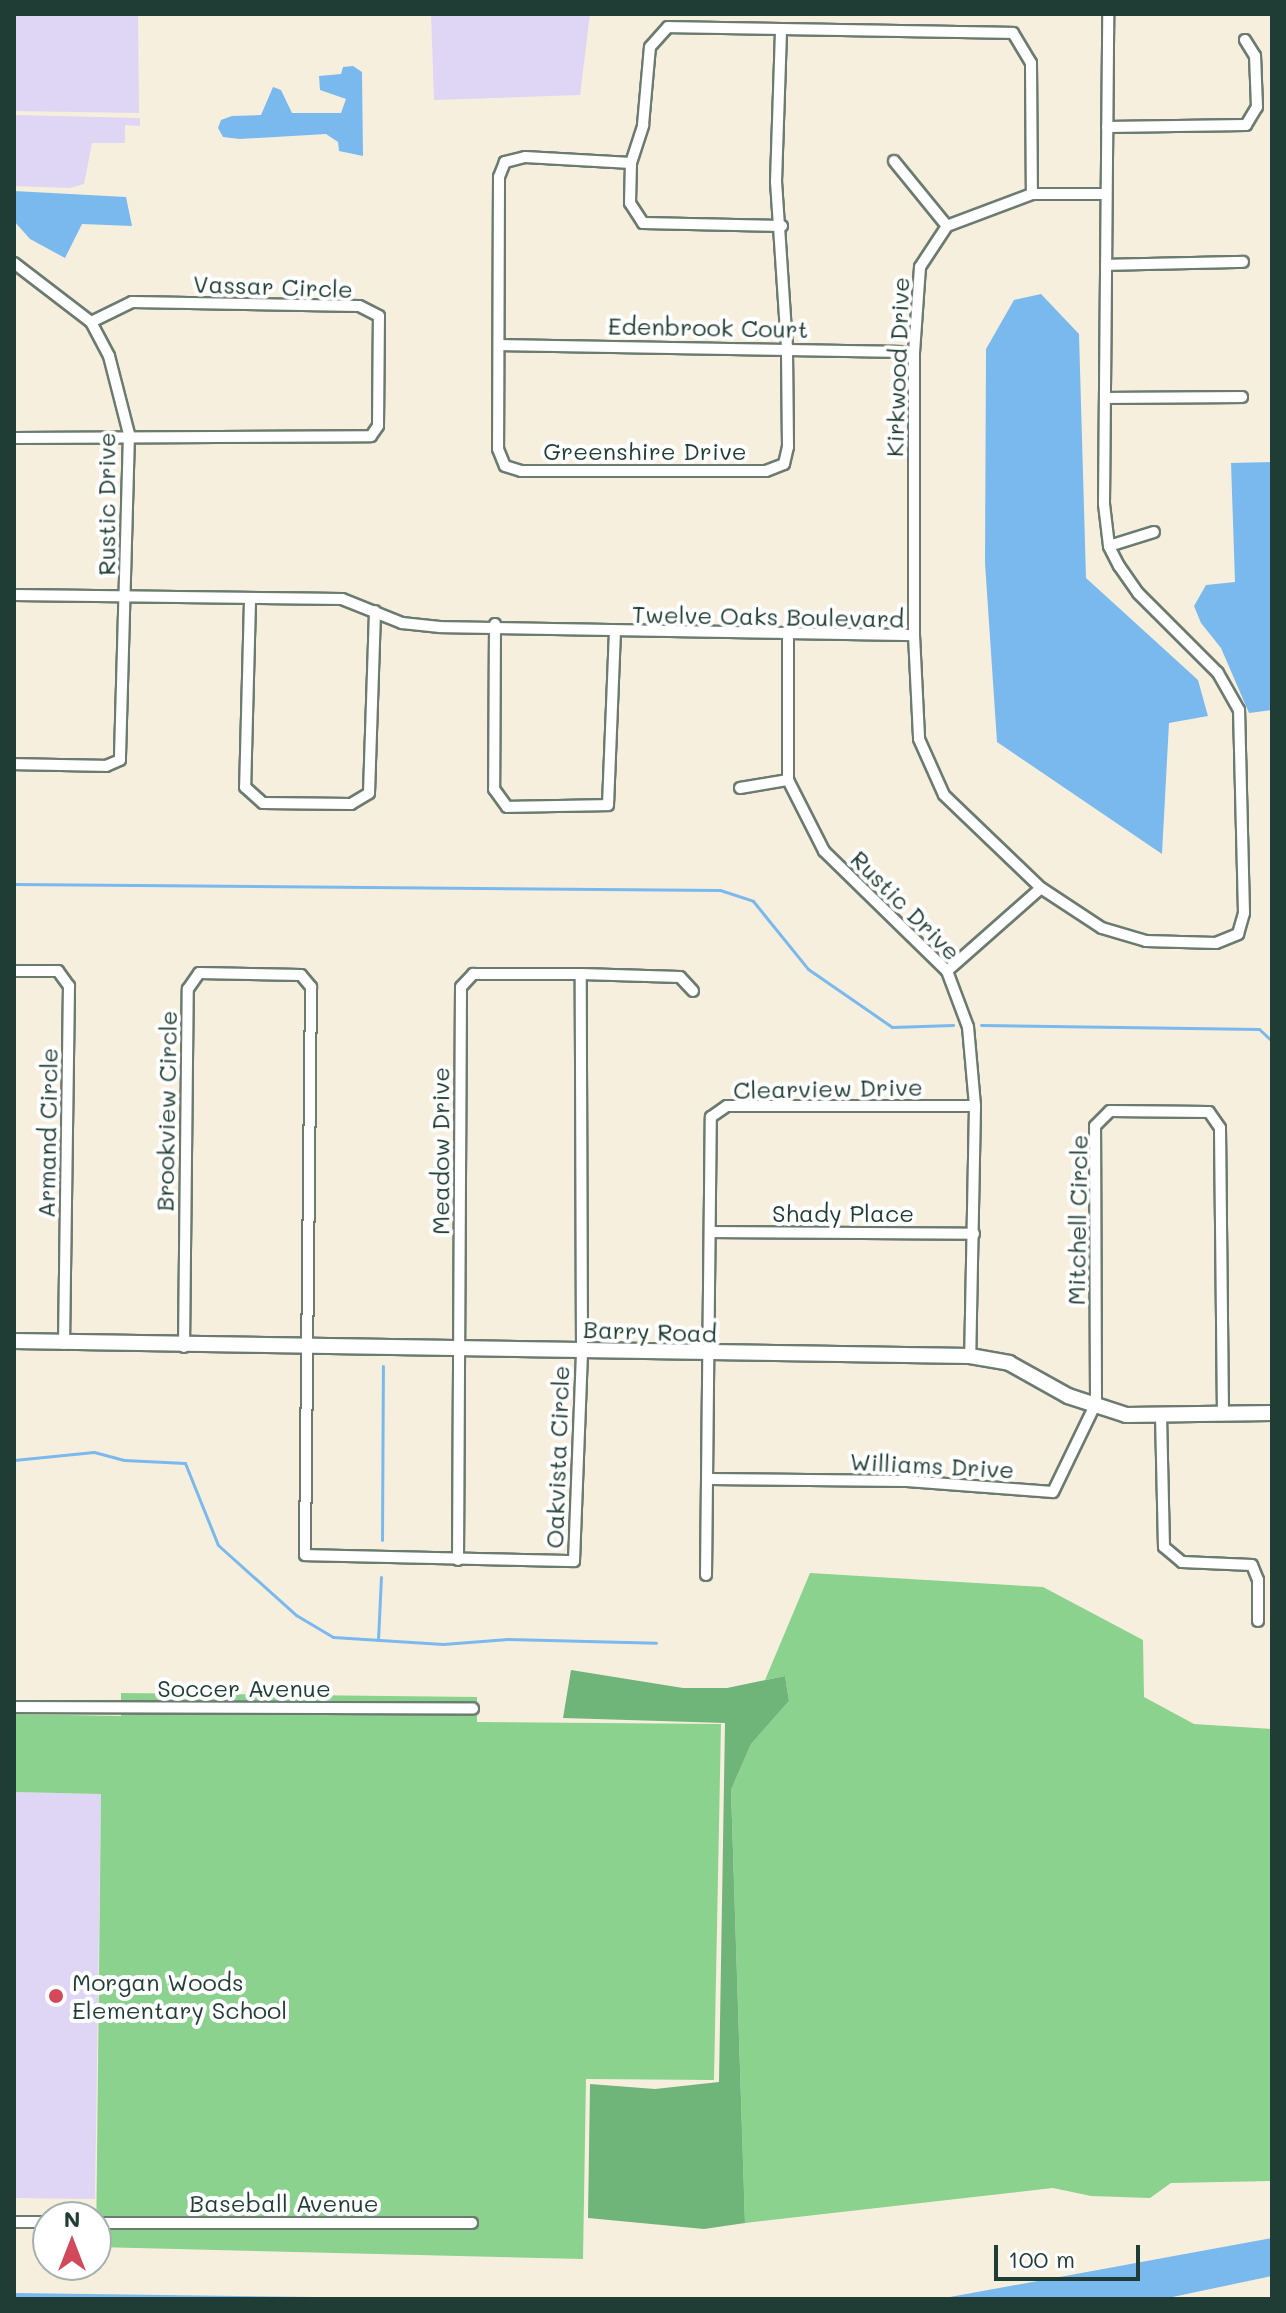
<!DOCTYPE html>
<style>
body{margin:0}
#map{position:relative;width:1286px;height:2313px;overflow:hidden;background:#f7efde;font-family:Mali,sans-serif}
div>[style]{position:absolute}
.built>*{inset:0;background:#dfd5f5}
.green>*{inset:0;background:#8ad28e}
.forest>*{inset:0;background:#6fb479}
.water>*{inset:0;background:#7ab9ee}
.stream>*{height:3px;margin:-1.5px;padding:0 1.5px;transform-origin:1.5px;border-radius:1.5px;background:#7ab9ee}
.roads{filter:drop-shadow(2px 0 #6b7b70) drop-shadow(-2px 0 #6b7b70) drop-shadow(0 2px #6b7b70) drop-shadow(0 -2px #6b7b70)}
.street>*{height:10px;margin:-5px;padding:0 5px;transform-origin:5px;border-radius:5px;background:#fff}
.secondary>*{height:14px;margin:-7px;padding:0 7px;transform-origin:7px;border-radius:7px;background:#fff}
.dots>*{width:22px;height:22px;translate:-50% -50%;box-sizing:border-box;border:4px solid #fff;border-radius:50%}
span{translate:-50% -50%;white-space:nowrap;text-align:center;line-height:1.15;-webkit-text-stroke:8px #fff;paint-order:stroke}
.street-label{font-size:24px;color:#1f3d34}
.poi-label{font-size:24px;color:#1f3d34}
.left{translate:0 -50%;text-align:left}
.frame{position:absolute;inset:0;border:16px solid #1f3d34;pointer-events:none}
.north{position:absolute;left:32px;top:2201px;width:80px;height:80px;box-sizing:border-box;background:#fff;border:2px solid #a5b1ae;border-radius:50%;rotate:0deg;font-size:22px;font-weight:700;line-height:32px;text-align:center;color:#1f3d34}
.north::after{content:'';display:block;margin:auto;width:28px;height:36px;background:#d1495b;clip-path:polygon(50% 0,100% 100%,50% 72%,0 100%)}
.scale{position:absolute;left:994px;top:2245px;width:146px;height:36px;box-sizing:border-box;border:4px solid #1f3d34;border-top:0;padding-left:10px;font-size:24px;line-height:28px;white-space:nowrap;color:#1f3d34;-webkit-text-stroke:6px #fff;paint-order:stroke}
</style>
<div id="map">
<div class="built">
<div style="clip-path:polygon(14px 14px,138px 14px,139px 113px,14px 111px)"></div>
<div style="clip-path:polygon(431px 14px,590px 14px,580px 95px,434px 100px)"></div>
<div style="clip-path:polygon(14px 115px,139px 118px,140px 118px,140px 126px,125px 125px,125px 143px,92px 143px,84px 184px,70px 188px,14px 186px)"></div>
<div style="clip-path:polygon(14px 1792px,101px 1794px,95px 2199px,14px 2198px)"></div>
</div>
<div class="green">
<div style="clip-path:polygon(810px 1573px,1043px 1587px,1143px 1640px,1144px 1697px,1194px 1724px,1272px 1729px,1272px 2181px,1171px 2183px,1150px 2198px,1091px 2196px,1053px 2188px,745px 2223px,731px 1790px,751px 1744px,789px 1701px,785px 1676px,765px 1680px)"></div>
<div style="clip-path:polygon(121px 1693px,477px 1697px,477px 1722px,721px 1724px,714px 2080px,586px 2079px,583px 2259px,96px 2247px,101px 1794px,14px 1792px,14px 1714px,121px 1716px)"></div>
</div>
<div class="forest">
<div style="clip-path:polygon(571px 1670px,683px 1688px,727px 1688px,785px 1676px,789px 1701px,751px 1744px,731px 1790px,745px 2223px,704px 2229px,588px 2218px,590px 2084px,655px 2089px,719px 2082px,725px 1723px,563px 1718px)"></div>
</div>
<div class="water">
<div style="clip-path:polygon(353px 66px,362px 72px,363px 156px,339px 151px,338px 142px,326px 134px,240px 139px,223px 137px,218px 128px,221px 120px,232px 116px,261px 115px,273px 87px,281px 90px,292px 113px,341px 113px,346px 99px,320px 90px,319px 76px,341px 74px,343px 67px)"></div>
<div style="clip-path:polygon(14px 191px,126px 197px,132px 226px,82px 224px,65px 258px,30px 239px,14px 221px)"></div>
<div style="clip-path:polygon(1041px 294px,1079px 334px,1086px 578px,1198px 680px,1208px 716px,1169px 723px,1162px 854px,997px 742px,985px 563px,986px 349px,1014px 300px)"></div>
<div style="clip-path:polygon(1272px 462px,1272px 710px,1249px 713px,1221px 648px,1201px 623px,1194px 606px,1206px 585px,1235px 582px,1231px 463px)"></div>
<div style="clip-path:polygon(1272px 2238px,1272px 2276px,1163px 2299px,939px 2299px)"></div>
<div style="clip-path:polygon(14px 2293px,394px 2298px,447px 2299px,14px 2299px)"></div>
</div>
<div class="stream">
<div style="left:14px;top:884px;width:706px;rotate:0.49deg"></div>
<div style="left:720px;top:890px;width:35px;rotate:18deg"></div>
<div style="left:753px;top:901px;width:87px;rotate:51deg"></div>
<div style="left:808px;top:969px;width:102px;rotate:34.6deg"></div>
<div style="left:892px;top:1027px;width:61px;rotate:-1.9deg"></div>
<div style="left:981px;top:1025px;width:278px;rotate:0.8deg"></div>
<div style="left:1259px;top:1029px;width:18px;rotate:43deg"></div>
<div style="left:14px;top:1460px;width:80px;rotate:-5.7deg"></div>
<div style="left:94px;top:1452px;width:31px;rotate:15deg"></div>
<div style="left:124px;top:1460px;width:61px;rotate:2.8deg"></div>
<div style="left:185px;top:1463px;width:88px;rotate:68.1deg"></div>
<div style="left:218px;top:1545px;width:105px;rotate:41.9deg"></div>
<div style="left:296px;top:1615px;width:43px;rotate:30.7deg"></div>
<div style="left:333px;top:1637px;width:110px;rotate:3.6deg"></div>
<div style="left:443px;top:1644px;width:65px;rotate:-4.4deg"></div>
<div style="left:508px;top:1639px;width:148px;rotate:1.5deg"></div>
<div style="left:382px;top:1540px;width:174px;rotate:-89.7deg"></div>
<div style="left:378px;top:1640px;width:63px;rotate:-87.3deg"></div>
</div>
<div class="roads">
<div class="street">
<div style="left:1107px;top:127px;width:139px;rotate:-0.8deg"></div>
<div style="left:1246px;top:125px;width:21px;rotate:-59deg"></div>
<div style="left:1257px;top:107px;width:51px;rotate:-92.2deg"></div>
<div style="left:1255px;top:56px;width:19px;rotate:-122deg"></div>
<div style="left:894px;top:161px;width:84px;rotate:50.8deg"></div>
<div style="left:631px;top:163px;width:106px;rotate:-176.8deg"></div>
<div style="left:525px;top:157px;width:21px;rotate:166deg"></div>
<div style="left:505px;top:162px;width:16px;rotate:112deg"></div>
<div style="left:499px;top:177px;width:272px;rotate:90.2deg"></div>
<div style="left:498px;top:449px;width:18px;rotate:68deg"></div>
<div style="left:505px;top:466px;width:17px;rotate:17deg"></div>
<div style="left:521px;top:471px;width:245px"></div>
<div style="left:766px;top:471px;width:19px;rotate:-21deg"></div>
<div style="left:784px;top:464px;width:17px;rotate:-77deg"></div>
<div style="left:788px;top:447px;width:100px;rotate:-90.6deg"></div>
<div style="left:787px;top:347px;width:165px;rotate:-93.8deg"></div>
<div style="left:776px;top:182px;width:150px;rotate:-88.1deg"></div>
<div style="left:1106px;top:194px;width:74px;rotate:180deg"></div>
<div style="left:1032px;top:194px;width:91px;rotate:159.4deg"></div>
<div style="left:947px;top:226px;width:49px;rotate:123.4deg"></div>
<div style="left:920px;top:267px;width:85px;rotate:94deg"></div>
<div style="left:914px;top:352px;width:283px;rotate:90deg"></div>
<div style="left:914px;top:635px;width:104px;rotate:87.2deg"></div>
<div style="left:919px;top:739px;width:61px;rotate:65.9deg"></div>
<div style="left:944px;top:795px;width:134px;rotate:43.8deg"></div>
<div style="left:1041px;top:888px;width:73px;rotate:33.3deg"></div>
<div style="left:1102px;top:928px;width:46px;rotate:16.5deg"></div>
<div style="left:1146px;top:941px;width:70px;rotate:1.6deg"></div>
<div style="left:1216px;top:943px;width:24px;rotate:-22deg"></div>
<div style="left:1238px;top:934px;width:22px;rotate:-74deg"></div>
<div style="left:1244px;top:913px;width:203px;rotate:-91.4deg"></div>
<div style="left:1239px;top:710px;width:43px;rotate:-119.6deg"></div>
<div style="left:1218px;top:673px;width:113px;rotate:-135deg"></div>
<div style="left:1138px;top:593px;width:33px;rotate:-125deg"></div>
<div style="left:1119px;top:566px;width:22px;rotate:-117deg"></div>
<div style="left:1109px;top:546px;width:42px;rotate:-96.8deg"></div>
<div style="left:1104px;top:504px;width:490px;rotate:-89.5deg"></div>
<div style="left:782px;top:226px;width:139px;rotate:-178.8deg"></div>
<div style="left:643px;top:223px;width:24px;rotate:-123deg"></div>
<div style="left:630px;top:203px;width:40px;rotate:-88.6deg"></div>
<div style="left:631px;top:163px;width:40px;rotate:-72deg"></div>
<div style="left:643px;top:125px;width:78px;rotate:-84.9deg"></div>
<div style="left:650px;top:47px;width:27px;rotate:-48deg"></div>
<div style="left:668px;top:27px;width:345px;rotate:1deg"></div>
<div style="left:1013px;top:33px;width:35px;rotate:59deg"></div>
<div style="left:1031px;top:63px;width:131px;rotate:89.6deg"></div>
<div style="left:14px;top:263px;width:97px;rotate:37.5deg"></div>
<div style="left:91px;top:322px;width:38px;rotate:62deg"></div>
<div style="left:109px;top:356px;width:81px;rotate:75.6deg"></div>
<div style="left:129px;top:434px;width:326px;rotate:91.6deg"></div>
<div style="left:120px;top:760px;width:15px;rotate:157deg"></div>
<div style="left:106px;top:766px;width:92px;rotate:-178.8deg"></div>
<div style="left:1106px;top:265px;width:137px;rotate:-1.3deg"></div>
<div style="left:501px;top:345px;width:413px;rotate:1deg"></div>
<div style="left:1105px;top:398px;width:137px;rotate:-0.4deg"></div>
<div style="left:14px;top:438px;width:357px;rotate:-0.3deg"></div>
<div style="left:371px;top:436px;width:12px;rotate:-55deg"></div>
<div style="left:378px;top:426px;width:110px;rotate:-89.5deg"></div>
<div style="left:379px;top:316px;width:22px;rotate:-153deg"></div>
<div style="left:359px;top:306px;width:227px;rotate:-179deg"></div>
<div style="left:132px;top:302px;width:46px;rotate:154deg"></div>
<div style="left:1109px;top:546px;width:47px;rotate:-17.3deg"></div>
<div style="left:14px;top:595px;width:328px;rotate:0.7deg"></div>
<div style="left:342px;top:599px;width:65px;rotate:21.8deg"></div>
<div style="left:402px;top:623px;width:38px;rotate:6deg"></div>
<div style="left:440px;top:627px;width:474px;rotate:1deg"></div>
<div style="left:250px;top:601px;width:186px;rotate:91.5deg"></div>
<div style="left:245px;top:787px;width:24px;rotate:42deg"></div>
<div style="left:263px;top:803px;width:88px;rotate:0.7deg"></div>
<div style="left:351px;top:804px;width:21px;rotate:-31deg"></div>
<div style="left:369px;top:793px;width:182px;rotate:-88.1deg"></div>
<div style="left:495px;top:624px;width:165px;rotate:90.3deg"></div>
<div style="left:494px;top:789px;width:22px;rotate:54deg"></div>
<div style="left:507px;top:807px;width:101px;rotate:-1.1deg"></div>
<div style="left:608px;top:805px;width:173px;rotate:-87.7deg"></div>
<div style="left:788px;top:636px;width:144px;rotate:90deg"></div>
<div style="left:788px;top:780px;width:80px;rotate:63.1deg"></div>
<div style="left:824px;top:851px;width:172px;rotate:44.3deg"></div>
<div style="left:947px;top:971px;width:60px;rotate:69.4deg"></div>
<div style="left:968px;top:1027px;width:79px;rotate:84.9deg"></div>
<div style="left:975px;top:1106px;width:250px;rotate:91.1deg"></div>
<div style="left:740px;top:788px;width:49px;rotate:-9.5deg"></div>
<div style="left:14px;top:971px;width:44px"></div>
<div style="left:58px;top:971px;width:19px;rotate:54deg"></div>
<div style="left:69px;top:986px;width:358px;rotate:90.8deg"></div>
<div style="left:947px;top:971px;width:125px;rotate:-41.4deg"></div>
<div style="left:712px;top:1232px;width:262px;rotate:0.4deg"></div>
<div style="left:184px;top:1347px;width:358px;rotate:-89.4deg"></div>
<div style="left:188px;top:989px;width:19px;rotate:-55deg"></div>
<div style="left:199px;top:973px;width:102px;rotate:1.1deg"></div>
<div style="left:301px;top:975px;width:16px;rotate:50deg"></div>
<div style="left:311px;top:987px;width:568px;rotate:90.61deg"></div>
<div style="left:305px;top:1555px;width:269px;rotate:1.3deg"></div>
<div style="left:574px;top:1561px;width:211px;rotate:-87.8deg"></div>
<div style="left:582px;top:1350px;width:376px;rotate:-90.2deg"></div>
<div style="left:1161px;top:1415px;width:132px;rotate:88.7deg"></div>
<div style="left:1164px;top:1547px;width:23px;rotate:40deg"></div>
<div style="left:1182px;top:1562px;width:70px;rotate:2.5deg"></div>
<div style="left:1252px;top:1565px;width:16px;rotate:68deg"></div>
<div style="left:1258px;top:1580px;width:41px;rotate:90deg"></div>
<div style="left:710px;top:1479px;width:197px;rotate:0.6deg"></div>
<div style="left:907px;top:1481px;width:146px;rotate:4.3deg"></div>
<div style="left:1053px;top:1492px;width:99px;rotate:-64.2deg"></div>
<div style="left:1096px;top:1403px;width:277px;rotate:-90.2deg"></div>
<div style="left:1095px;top:1126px;width:21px;rotate:-45deg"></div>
<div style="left:1110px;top:1111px;width:99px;rotate:0.6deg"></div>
<div style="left:1209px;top:1112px;width:19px;rotate:55deg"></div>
<div style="left:1220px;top:1128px;width:286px;rotate:89.4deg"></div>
<div style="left:458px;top:1560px;width:573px;rotate:-89.7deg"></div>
<div style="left:461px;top:987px;width:18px;rotate:-47deg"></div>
<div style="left:473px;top:974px;width:108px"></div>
<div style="left:581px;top:974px;width:99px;rotate:1.7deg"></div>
<div style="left:680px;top:977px;width:19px;rotate:47deg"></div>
<div style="left:706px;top:1575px;width:458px;rotate:-89.4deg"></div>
<div style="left:711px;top:1117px;width:19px;rotate:-35deg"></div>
<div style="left:727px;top:1106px;width:248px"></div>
<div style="left:14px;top:1707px;width:459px;rotate:0.2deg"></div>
<div style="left:14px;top:2222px;width:34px"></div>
<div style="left:96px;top:2223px;width:376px"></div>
</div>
<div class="secondary">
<div style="left:14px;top:1341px;width:956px;rotate:0.9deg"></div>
<div style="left:970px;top:1356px;width:40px;rotate:10deg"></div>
<div style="left:1009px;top:1363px;width:68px;rotate:29.2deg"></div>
<div style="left:1068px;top:1396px;width:61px;rotate:18.1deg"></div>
<div style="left:1126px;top:1415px;width:146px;rotate:-0.8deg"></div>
</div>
</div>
<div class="dots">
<div style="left:56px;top:1996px;background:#d1495b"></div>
</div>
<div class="street-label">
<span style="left:273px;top:286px;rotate:2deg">Vassar Circle</span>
<span style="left:708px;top:327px;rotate:1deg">Edenbrook Court</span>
<span style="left:897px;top:367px;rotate:-88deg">Kirkwood Drive</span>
<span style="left:645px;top:451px">Greenshire Drive</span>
<span style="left:106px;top:504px;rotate:-90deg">Rustic Drive</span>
<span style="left:768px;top:616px;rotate:1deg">Twelve Oaks Boulevard</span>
<span style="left:906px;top:905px;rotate:45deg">Rustic Drive</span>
<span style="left:828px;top:1088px;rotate:-1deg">Clearview Drive</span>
<span style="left:166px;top:1111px;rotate:-89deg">Brookview Circle</span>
<span style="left:47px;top:1133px;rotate:-89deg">Armand Circle</span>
<span style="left:440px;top:1151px;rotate:-90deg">Meadow Drive</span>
<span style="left:843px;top:1213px">Shady Place</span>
<span style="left:1077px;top:1220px;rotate:-89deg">Mitchell Circle</span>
<span style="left:650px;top:1331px;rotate:2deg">Barry Road</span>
<span style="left:557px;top:1457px;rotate:-88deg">Oakvista Circle</span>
<span style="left:932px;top:1465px;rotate:3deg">Williams Drive</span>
<span style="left:244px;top:1688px">Soccer Avenue</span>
<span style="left:284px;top:2203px">Baseball Avenue</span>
</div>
<div class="poi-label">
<span class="left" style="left:72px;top:1996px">Morgan Woods<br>Elementary School</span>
</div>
<div class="frame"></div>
<div class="north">N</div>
<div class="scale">100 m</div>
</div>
